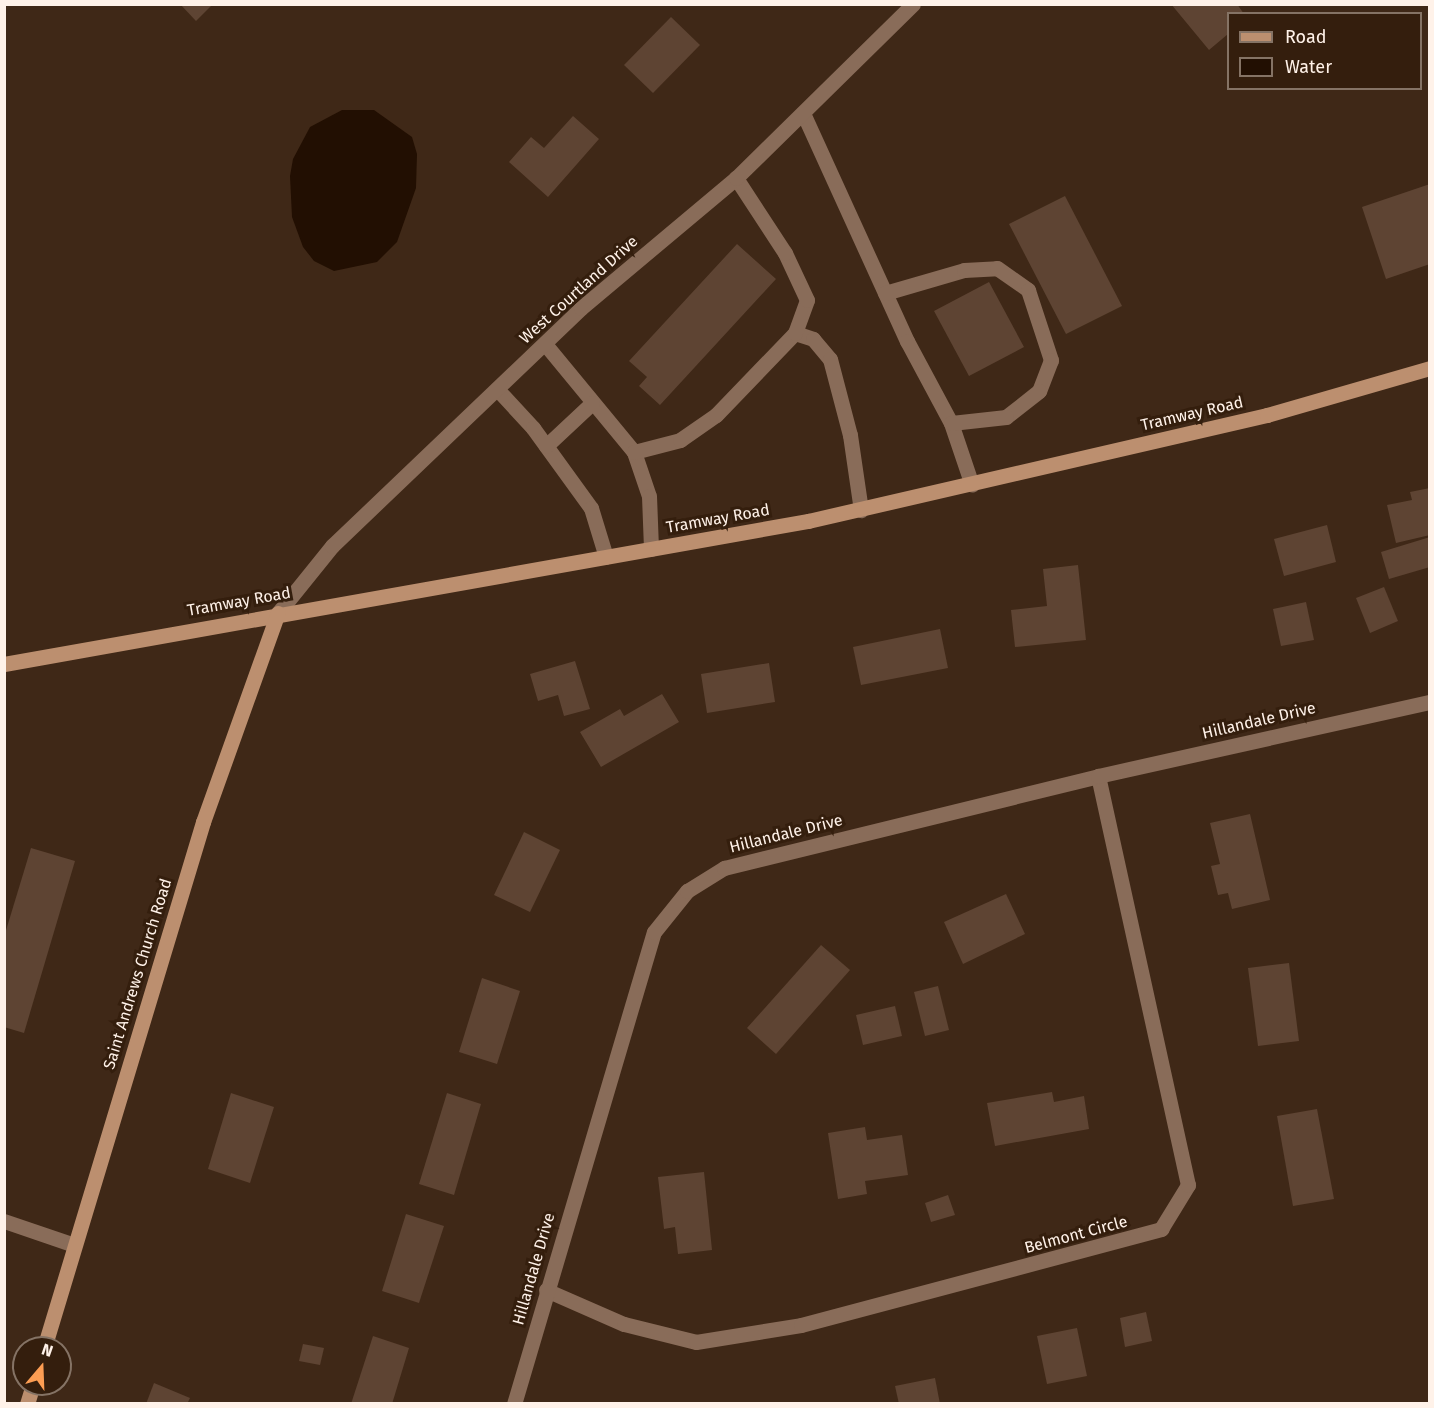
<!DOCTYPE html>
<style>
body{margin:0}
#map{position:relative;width:1434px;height:1408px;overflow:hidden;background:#3f2817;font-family:"Fira Sans",sans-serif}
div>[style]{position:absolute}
.water>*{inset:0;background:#220f02}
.building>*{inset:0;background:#5e4433}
.lane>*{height:15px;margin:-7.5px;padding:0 7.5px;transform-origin:7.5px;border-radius:7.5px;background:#896c59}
.street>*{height:15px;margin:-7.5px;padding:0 7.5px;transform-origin:7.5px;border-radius:7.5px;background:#896c59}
.secondary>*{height:15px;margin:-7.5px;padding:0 7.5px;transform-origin:7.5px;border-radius:7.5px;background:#bc8f6f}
span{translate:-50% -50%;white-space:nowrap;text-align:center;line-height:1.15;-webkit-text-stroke:6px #341e0d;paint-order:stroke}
.street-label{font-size:16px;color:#fff2e9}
.frame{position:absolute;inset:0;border:6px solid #fff2e9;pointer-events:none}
.legend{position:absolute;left:1227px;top:12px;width:195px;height:78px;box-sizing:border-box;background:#341e0d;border:2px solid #857365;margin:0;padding:8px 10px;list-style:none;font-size:18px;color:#fff2e9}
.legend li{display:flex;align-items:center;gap:12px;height:30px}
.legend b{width:30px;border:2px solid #857365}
.north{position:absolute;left:12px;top:1336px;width:60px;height:60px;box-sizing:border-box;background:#341e0d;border:2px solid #857365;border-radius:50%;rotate:19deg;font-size:16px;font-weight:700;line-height:24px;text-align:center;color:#fff2e9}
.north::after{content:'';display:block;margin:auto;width:21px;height:27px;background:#fc9d53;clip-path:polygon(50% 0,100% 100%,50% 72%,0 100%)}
</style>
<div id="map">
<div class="water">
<div style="clip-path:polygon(342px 110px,374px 110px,412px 137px,417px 154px,416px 188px,397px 242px,377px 262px,334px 271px,314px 261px,303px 247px,292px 217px,290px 176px,293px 159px,310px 127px)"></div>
</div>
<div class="building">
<div style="clip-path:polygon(180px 4px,213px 4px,196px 21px)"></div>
<div style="clip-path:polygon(1171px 4px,1237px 4px,1244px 14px,1228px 14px,1228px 34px,1209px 50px)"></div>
<div style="clip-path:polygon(671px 17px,700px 45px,653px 93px,624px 65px)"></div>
<div style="clip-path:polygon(573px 116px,599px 139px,548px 197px,509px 162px,531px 137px,544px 148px)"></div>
<div style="clip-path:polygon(1430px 184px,1430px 264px,1386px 279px,1362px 207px)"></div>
<div style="clip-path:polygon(1065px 196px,1122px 306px,1066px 334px,1009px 224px)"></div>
<div style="clip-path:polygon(737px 244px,776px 279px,660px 405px,639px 386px,647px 377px,629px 361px)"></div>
<div style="clip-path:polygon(989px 282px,1024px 347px,969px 376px,934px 311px)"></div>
<div style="clip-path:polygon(1430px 488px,1430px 535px,1396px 543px,1387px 505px,1412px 500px,1410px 492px)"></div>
<div style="clip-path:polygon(1327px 525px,1336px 562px,1284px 576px,1274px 539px)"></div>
<div style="clip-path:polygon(1430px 537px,1430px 567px,1389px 579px,1381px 552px)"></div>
<div style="clip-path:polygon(1078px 565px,1086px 640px,1015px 647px,1011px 610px,1047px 606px,1043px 569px)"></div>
<div style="clip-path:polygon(1384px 587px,1398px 621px,1370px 633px,1356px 598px)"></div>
<div style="clip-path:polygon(1306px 602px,1314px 640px,1281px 646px,1273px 609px)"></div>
<div style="clip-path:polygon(940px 629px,948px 668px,861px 685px,853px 647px)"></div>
<div style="clip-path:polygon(575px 661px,590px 709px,564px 716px,558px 695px,538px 701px,530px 674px)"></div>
<div style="clip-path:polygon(769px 663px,775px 702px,707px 713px,701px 674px)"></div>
<div style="clip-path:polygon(662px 694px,679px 722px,601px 767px,580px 732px,620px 709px,624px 716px)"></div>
<div style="clip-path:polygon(1250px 814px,1270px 900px,1232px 909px,1228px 893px,1218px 895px,1211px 866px,1220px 864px,1210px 823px)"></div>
<div style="clip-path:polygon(524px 832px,560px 850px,530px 912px,494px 895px)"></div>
<div style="clip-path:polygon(31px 848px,75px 861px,24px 1033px,4px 1027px,4px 937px)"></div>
<div style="clip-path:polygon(1006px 894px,1025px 934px,963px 964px,944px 922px)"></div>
<div style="clip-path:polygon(821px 945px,850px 970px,776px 1054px,747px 1028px)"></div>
<div style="clip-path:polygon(1289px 963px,1299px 1041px,1258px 1046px,1248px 968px)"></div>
<div style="clip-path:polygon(482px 978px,520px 991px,497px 1064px,459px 1052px)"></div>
<div style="clip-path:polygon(938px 986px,949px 1030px,925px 1036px,914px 992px)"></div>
<div style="clip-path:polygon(895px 1006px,902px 1036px,863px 1045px,856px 1015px)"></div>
<div style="clip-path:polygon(1052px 1092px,1054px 1102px,1084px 1096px,1089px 1129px,995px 1146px,987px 1103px)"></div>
<div style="clip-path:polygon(231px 1093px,274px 1107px,250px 1183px,208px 1169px)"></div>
<div style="clip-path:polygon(447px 1093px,481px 1104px,454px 1195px,419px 1184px)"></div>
<div style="clip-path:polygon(1317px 1109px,1334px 1199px,1293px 1206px,1277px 1116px)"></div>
<div style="clip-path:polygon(865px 1127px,867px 1140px,902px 1135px,908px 1175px,865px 1181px,867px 1194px,838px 1199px,828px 1133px)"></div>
<div style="clip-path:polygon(704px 1172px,712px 1250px,678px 1254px,675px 1227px,664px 1229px,658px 1177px)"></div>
<div style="clip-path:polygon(948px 1195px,955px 1215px,931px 1222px,925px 1203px)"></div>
<div style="clip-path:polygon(406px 1214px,444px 1226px,419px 1303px,382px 1291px)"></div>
<div style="clip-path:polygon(1146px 1312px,1152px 1341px,1125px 1347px,1120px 1318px)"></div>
<div style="clip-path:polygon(1077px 1328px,1087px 1376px,1047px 1384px,1037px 1336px)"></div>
<div style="clip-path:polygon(373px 1336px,409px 1348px,392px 1404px,351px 1404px)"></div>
<div style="clip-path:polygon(303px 1344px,324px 1348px,320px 1365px,299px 1361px)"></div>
<div style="clip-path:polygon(935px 1378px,940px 1404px,899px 1404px,895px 1386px)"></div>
<div style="clip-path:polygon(154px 1383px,190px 1398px,187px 1404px,146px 1404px)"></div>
</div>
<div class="lane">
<div style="left:803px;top:113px;width:251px;rotate:65.5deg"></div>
<div style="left:907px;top:341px;width:93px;rotate:61.8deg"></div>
<div style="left:951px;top:423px;width:65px;rotate:71.3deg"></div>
<div style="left:885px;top:293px;width:82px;rotate:-16.2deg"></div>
<div style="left:964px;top:270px;width:33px;rotate:-3deg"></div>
<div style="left:997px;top:268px;width:38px;rotate:35deg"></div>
<div style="left:1028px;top:290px;width:74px;rotate:71.8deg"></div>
<div style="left:1051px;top:360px;width:33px;rotate:111deg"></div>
<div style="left:1039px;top:391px;width:42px;rotate:141.8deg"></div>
<div style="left:1006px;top:417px;width:55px;rotate:173.8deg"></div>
<div style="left:795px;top:333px;width:19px;rotate:18deg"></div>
<div style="left:813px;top:339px;width:26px;rotate:50deg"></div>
<div style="left:830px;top:359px;width:79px;rotate:75.3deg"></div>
<div style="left:850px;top:435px;width:76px;rotate:81.7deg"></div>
<div style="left:545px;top:344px;width:140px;rotate:50.5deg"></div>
<div style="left:634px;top:452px;width:46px;rotate:71.2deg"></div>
<div style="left:649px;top:496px;width:53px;rotate:87.8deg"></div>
<div style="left:497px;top:389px;width:53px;rotate:47.3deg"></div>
<div style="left:533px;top:428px;width:99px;rotate:54.1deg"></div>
<div style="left:591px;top:508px;width:51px;rotate:73deg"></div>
<div style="left:546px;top:446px;width:63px;rotate:-43.1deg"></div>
<div style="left:634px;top:452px;width:48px;rotate:-14.6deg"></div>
<div style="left:680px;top:440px;width:44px;rotate:-34.8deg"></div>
<div style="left:716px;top:415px;width:114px;rotate:-46.1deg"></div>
<div style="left:795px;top:333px;width:35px;rotate:-70deg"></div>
<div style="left:807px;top:300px;width:52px;rotate:-115.1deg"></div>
<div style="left:785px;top:253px;width:90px;rotate:-123.2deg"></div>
<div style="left:4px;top:1221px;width:74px;rotate:18.9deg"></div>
</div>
<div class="street">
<div style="left:278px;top:613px;width:86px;rotate:-51.1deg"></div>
<div style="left:332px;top:546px;width:344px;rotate:-43.7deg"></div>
<div style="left:581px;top:308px;width:202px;rotate:-40deg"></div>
<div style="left:736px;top:178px;width:248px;rotate:-44.5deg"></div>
<div style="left:546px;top:1290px;width:85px;rotate:23.6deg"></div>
<div style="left:624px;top:1324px;width:74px;rotate:14deg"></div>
<div style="left:696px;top:1342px;width:106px;rotate:-9.2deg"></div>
<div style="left:801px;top:1325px;width:373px;rotate:-14.9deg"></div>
<div style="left:1161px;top:1229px;width:52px;rotate:-58.5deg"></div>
<div style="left:1188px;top:1185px;width:419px;rotate:-102.4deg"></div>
<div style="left:514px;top:1404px;width:492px;rotate:-73.5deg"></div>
<div style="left:654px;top:932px;width:53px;rotate:-51.2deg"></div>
<div style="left:687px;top:891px;width:44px;rotate:-31.9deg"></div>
<div style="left:724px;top:868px;width:385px;rotate:-13.8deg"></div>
<div style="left:1098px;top:776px;width:340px;rotate:-12.6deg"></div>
</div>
<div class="secondary">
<div style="left:4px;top:664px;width:817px;rotate:-10.09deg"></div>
<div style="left:808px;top:521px;width:471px;rotate:-13deg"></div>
<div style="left:1267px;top:415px;width:170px;rotate:-16.1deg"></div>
<div style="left:44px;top:1348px;width:550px;rotate:-73.18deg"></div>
<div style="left:203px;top:822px;width:222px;rotate:-70.3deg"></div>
<div style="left:27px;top:1404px;width:21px;rotate:-73deg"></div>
</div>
<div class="street-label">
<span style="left:579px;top:290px;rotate:-42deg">West Courtland Drive</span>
<span style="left:1192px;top:414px;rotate:-13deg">Tramway Road</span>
<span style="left:718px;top:519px;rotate:-10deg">Tramway Road</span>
<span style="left:239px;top:602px;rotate:-10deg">Tramway Road</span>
<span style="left:1259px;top:721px;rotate:-13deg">Hillandale Drive</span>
<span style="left:786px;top:834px;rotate:-14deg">Hillandale Drive</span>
<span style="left:138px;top:974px;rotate:-73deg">Saint Andrews Church Road</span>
<span style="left:1076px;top:1235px;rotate:-15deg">Belmont Circle</span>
<span style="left:534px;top:1269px;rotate:-74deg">Hillandale Drive</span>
</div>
<div class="frame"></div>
<ul class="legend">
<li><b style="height:8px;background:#bc8f6f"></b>Road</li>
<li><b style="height:16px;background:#220f02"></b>Water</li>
</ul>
<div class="north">N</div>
</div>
